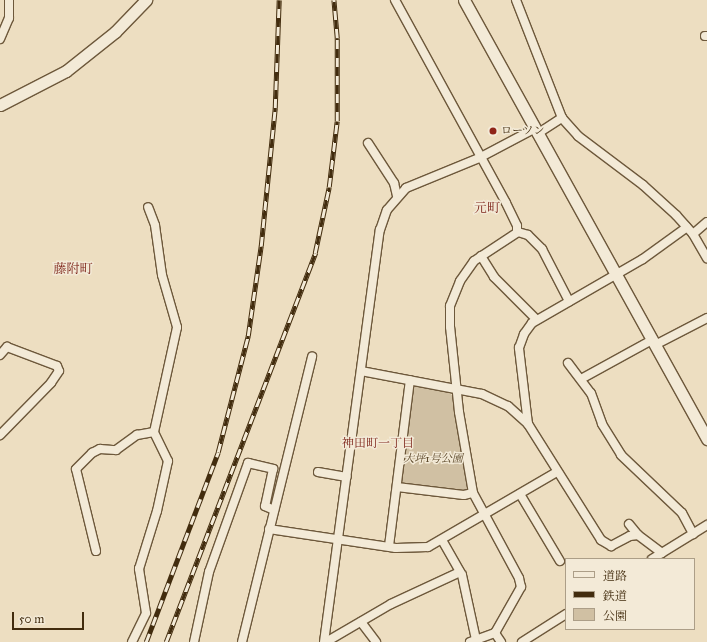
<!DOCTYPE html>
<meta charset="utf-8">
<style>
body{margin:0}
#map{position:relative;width:707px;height:642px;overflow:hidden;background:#eddec1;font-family:"IM FELL Great Primer","Noto Serif JP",serif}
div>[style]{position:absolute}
.green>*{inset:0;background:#d0c0a3}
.roads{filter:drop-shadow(1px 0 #6d583b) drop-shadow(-1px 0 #6d583b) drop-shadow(0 1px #6d583b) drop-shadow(0 -1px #6d583b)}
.minor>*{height:8px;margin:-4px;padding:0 4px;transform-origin:4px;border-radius:4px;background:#f3ead7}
.tertiary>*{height:11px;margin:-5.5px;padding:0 5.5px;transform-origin:5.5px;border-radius:5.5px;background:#f3ead7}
.rail>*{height:4.5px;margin-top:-2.25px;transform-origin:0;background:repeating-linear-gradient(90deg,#f3ead7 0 9px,#422c0e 0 18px);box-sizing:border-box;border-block:1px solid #422c0e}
.dots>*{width:11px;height:11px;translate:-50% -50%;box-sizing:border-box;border:2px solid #f3ead7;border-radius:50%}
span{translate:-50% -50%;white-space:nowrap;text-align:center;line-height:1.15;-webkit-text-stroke:3px #f3ead7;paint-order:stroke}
.poi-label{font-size:11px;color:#422c0e}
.left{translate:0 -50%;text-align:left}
.park-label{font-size:11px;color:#5e4a2c;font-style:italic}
.neighbourhood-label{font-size:12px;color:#7a1f14}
.quarter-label{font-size:13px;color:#7a1f14}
.legend{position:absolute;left:565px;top:558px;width:130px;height:72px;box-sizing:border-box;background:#f3ead7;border:1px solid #ac9e87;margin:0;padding:5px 7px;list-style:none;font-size:12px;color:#422c0e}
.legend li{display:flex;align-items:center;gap:8px;height:20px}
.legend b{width:20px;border:1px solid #ac9e87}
.scale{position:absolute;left:12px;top:612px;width:72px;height:18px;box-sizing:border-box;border:2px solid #422c0e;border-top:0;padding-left:5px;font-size:12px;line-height:14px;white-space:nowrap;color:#422c0e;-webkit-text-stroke:3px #f3ead7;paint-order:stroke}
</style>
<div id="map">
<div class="green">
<div style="clip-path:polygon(417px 385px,447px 391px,454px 397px,468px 488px,464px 491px,404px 485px,400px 481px,412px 386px)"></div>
</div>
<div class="roads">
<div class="minor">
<div style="left:395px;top:0;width:231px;rotate:61.3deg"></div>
<div style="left:506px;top:203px;width:25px;rotate:64deg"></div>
<div style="left:517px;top:226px;width:6px;rotate:90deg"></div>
<div style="left:516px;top:0;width:127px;rotate:68.7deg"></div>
<div style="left:562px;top:118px;width:24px;rotate:48deg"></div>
<div style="left:578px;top:136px;width:81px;rotate:37deg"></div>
<div style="left:643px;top:185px;width:45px;rotate:42.3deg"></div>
<div style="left:676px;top:215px;width:25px;rotate:48deg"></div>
<div style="left:693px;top:234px;width:28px;rotate:60deg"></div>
<div style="left:705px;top:36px;width:2px"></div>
<div style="left:0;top:39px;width:23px;rotate:-67deg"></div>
<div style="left:9px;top:18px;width:18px;rotate:-90deg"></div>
<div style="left:537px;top:134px;width:30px;rotate:-33deg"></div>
<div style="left:368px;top:143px;width:48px;rotate:57deg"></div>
<div style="left:394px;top:183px;width:13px;rotate:77deg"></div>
<div style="left:693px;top:234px;width:18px;rotate:-41deg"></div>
<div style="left:481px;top:256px;width:25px;rotate:58deg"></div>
<div style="left:494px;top:277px;width:59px;rotate:45deg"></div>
<div style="left:655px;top:345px;width:59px;rotate:-27.4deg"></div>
<div style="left:0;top:355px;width:11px;rotate:-49deg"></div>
<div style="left:7px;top:347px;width:53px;rotate:20.8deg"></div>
<div style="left:57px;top:366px;width:5px;rotate:68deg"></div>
<div style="left:59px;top:371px;width:14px;rotate:124deg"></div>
<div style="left:51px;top:383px;width:73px;rotate:134.4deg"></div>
<div style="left:568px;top:363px;width:38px;rotate:53deg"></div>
<div style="left:591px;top:393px;width:33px;rotate:70deg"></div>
<div style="left:602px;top:424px;width:36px;rotate:58deg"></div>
<div style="left:621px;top:455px;width:84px;rotate:43.6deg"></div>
<div style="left:682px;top:513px;width:24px;rotate:62deg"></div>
<div style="left:361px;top:371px;width:123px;rotate:10.8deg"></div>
<div style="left:482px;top:394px;width:29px;rotate:25deg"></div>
<div style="left:508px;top:406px;width:27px;rotate:42deg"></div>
<div style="left:528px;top:424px;width:137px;rotate:57.8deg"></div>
<div style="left:601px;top:540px;width:12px;rotate:31deg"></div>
<div style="left:611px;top:546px;width:21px;rotate:-28deg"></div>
<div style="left:630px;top:536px;width:8px;rotate:-7deg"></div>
<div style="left:581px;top:379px;width:81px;rotate:-28.8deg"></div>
<div style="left:528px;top:424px;width:77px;rotate:-96.8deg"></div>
<div style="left:519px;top:348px;width:15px;rotate:-70deg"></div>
<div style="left:524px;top:334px;width:14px;rotate:-54deg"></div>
<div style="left:532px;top:323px;width:128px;rotate:-30deg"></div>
<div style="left:643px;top:259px;width:54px;rotate:-36deg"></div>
<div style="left:318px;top:472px;width:29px;rotate:10deg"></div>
<div style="left:397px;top:487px;width:67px;rotate:6.8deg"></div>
<div style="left:464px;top:495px;width:9px;rotate:-13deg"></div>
<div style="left:520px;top:494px;width:78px;rotate:59.2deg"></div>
<div style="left:629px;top:524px;width:14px;rotate:51deg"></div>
<div style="left:638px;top:535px;width:30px;rotate:37deg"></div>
<div style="left:269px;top:529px;width:128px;rotate:8.5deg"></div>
<div style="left:396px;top:548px;width:32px;rotate:-2deg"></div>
<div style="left:428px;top:547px;width:149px;rotate:-30.2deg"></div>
<div style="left:442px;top:540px;width:40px;rotate:60.3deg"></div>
<div style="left:462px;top:575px;width:66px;rotate:77.8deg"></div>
<div style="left:389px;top:546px;width:167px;rotate:-82.8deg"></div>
<div style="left:96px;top:551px;width:84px;rotate:-103.7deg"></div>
<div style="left:76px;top:469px;width:23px;rotate:-45deg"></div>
<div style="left:92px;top:453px;width:9px;rotate:-27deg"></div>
<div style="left:100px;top:449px;width:16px;rotate:4deg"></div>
<div style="left:116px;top:450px;width:26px;rotate:-36deg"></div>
<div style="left:137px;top:435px;width:17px;rotate:-10deg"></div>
<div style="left:652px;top:559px;width:65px;rotate:-31.7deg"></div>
<div style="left:361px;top:622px;width:25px;rotate:53deg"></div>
<div style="left:132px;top:642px;width:32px;rotate:-64deg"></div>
<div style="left:146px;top:613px;width:45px;rotate:-99deg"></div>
<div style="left:139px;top:569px;width:61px;rotate:-72.8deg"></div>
<div style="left:157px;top:511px;width:51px;rotate:-77.6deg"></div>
<div style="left:168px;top:461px;width:32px;rotate:-116deg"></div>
<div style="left:154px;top:432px;width:107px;rotate:-77.6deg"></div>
<div style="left:177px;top:327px;width:54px;rotate:-106.1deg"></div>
<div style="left:162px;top:275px;width:50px;rotate:-98deg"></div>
<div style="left:155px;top:225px;width:19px;rotate:-111deg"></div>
<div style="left:194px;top:642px;width:72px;rotate:-77.9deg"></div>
<div style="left:209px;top:572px;width:116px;rotate:-70.3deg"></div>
<div style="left:248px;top:463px;width:26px;rotate:13deg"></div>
<div style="left:273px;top:469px;width:38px;rotate:102deg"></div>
<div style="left:265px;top:506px;width:10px;rotate:24deg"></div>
<div style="left:242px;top:642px;width:294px;rotate:-76.2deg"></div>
<div style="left:324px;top:642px;width:416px;rotate:-82.3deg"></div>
<div style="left:380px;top:230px;width:21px;rotate:-71deg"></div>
<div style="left:387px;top:210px;width:29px;rotate:-49deg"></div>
<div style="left:406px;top:188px;width:79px;rotate:-22.3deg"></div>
<div style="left:479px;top:158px;width:62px;rotate:-27.8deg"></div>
<div style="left:326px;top:642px;width:75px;rotate:-30.3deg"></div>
<div style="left:391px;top:604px;width:76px;rotate:-24.9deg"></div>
<div style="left:470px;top:642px;width:27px;rotate:-20deg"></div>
<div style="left:501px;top:642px;width:11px;rotate:-124deg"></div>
<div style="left:495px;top:633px;width:53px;rotate:-60.5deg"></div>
<div style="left:521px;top:587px;width:9px;rotate:-103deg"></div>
<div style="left:519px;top:578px;width:97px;rotate:-118.4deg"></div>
<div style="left:473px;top:493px;width:82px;rotate:-99.8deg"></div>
<div style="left:459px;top:412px;width:85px;rotate:-96deg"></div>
<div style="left:450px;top:327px;width:21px;rotate:-90deg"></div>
<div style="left:450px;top:306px;width:27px;rotate:-68deg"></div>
<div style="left:460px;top:281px;width:24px;rotate:-55deg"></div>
<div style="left:474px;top:261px;width:53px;rotate:-33.4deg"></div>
<div style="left:518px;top:232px;width:10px;rotate:17deg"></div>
<div style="left:528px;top:235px;width:20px;rotate:45deg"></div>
<div style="left:542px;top:249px;width:59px;rotate:62.6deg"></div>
<div style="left:522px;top:642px;width:52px;rotate:-32.5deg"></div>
</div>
<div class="tertiary">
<div style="left:464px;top:0;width:502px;rotate:61.03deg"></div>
<div style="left:0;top:105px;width:74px;rotate:-27.3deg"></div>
<div style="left:66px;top:71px;width:63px;rotate:-38.5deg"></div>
<div style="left:115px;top:32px;width:45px;rotate:-45.9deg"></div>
</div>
</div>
<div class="rail">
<div style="left:146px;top:642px;width:203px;rotate:-69.2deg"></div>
<div style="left:218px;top:452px;width:120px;rotate:-75.5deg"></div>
<div style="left:248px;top:336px;width:91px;rotate:-81.8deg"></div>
<div style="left:261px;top:246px;width:139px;rotate:-84.2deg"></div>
<div style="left:275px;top:108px;width:108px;rotate:-87.9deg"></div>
<div style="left:166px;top:642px;width:417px;rotate:-69deg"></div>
<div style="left:315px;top:253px;width:67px;rotate:-78deg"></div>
<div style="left:329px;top:187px;width:66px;rotate:-83.1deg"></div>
<div style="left:337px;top:121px;width:83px;rotate:-90deg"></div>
<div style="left:337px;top:38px;width:38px;rotate:-95deg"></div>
</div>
<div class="dots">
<div style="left:493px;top:131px;background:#8f2418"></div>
</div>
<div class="poi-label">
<span class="left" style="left:501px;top:131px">ローソン</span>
</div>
<div class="park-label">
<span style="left:433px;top:459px">大坪1号公園</span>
</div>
<div class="neighbourhood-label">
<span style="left:378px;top:444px">神田町一丁目</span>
</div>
<div class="quarter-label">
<span style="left:487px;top:208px">元町</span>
<span style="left:73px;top:269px">藤附町</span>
</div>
<ul class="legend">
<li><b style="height:5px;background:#f3ead7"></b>道路</li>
<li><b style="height:5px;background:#422c0e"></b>鉄道</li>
<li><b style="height:11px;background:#d0c0a3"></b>公園</li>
</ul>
<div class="scale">50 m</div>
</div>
